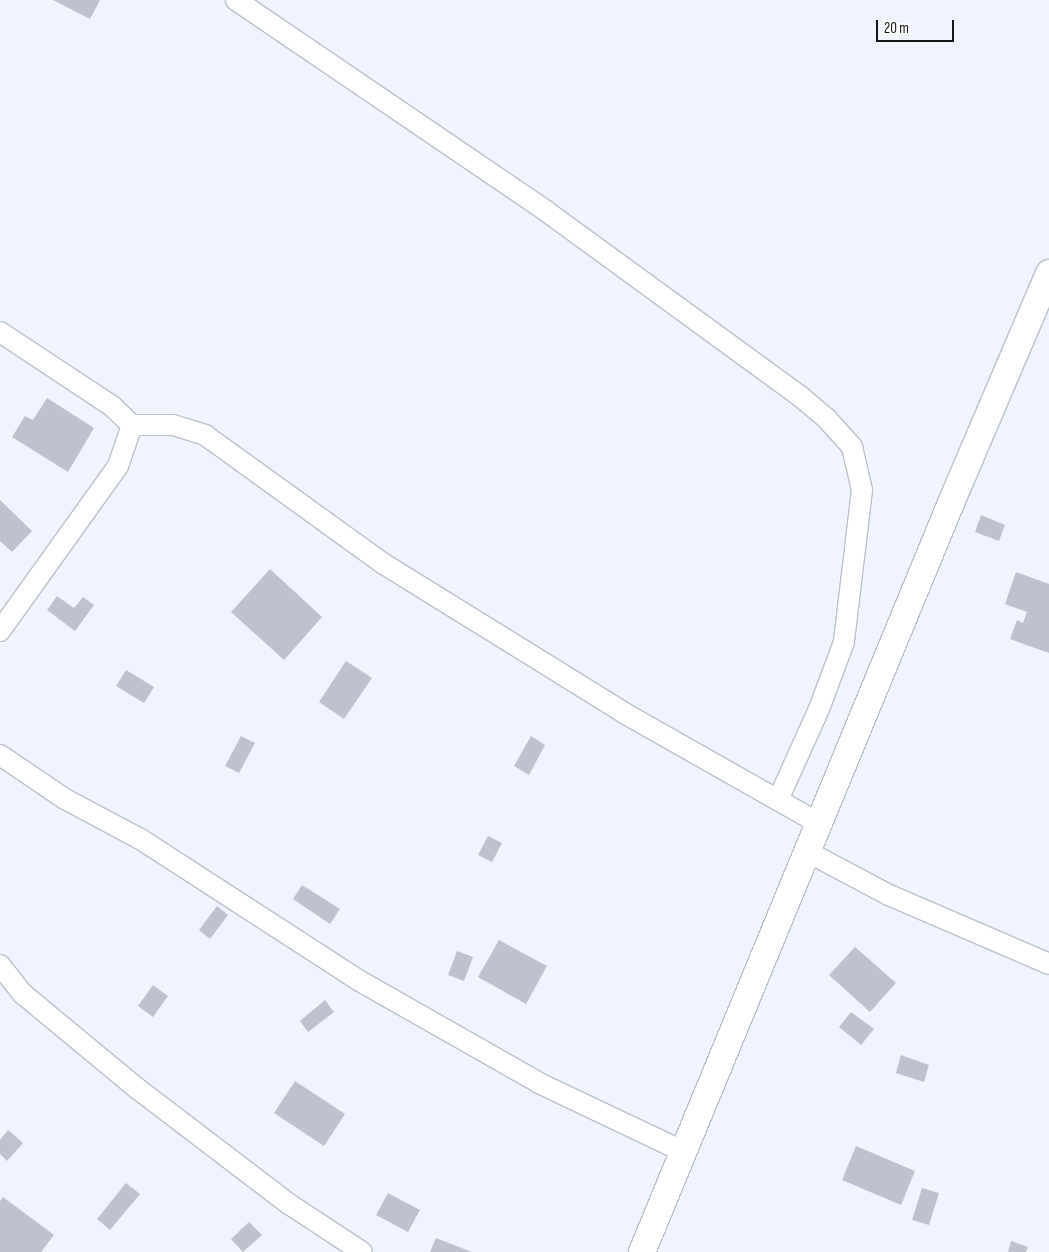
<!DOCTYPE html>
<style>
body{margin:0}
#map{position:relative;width:1049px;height:1252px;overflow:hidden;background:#eff4ff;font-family:"Sofia Sans Condensed",sans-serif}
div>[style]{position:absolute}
.building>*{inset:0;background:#bdc2cc}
.roads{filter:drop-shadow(1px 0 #bbc1cb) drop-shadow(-1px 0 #bbc1cb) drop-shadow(0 1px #bbc1cb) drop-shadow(0 -1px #bbc1cb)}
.minor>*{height:20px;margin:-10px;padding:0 10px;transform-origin:10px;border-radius:10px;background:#fff}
.tertiary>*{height:26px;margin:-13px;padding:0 13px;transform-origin:13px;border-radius:13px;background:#fff}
span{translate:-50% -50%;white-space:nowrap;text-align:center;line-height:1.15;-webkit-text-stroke:5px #fff;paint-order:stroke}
.scale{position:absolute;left:876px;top:20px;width:78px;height:22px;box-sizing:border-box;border:2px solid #15161a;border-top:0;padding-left:6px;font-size:15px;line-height:18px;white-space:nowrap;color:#15161a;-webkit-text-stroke:4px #fff;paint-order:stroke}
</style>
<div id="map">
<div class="building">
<div style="clip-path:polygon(53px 0,100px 0,90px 19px)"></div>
<div style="clip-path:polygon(47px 398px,94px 428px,68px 472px,12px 437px,25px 416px,33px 420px)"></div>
<div style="clip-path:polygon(0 500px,32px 531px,12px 552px,0 541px)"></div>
<div style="clip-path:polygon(981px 515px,1005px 525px,999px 541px,975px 532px)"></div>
<div style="clip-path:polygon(270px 569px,322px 617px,284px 660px,231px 612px)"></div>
<div style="clip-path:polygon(1016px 572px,1049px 584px,1049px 653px,1010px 639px,1017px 620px,1023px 623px,1027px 612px,1005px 604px)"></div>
<div style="clip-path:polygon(57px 596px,74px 608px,83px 597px,94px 605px,75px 631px,47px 610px)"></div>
<div style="clip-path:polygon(346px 661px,372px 678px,344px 719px,319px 702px)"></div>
<div style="clip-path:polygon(126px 670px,154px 687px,144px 703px,116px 686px)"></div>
<div style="clip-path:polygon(241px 736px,255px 743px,239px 773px,225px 766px)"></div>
<div style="clip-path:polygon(531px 736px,545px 745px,529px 775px,514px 766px)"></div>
<div style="clip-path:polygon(488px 836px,502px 843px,492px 862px,478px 855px)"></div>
<div style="clip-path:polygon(302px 885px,340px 909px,330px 924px,293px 899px)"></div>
<div style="clip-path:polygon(217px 906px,228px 915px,210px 939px,199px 930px)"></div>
<div style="clip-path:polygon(499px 940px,547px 966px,526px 1004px,478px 977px)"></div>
<div style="clip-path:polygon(855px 947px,896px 983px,870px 1012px,829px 975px)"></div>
<div style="clip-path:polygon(457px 951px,473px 957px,464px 981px,448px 975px)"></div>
<div style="clip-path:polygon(153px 985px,168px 996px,153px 1017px,138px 1006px)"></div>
<div style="clip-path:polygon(325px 1000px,334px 1012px,308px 1032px,300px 1021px)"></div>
<div style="clip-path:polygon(851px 1012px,874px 1029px,861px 1045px,839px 1027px)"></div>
<div style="clip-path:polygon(901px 1055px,929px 1065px,924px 1082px,896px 1073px)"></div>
<div style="clip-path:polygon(295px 1081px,345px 1114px,324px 1146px,274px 1113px)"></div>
<div style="clip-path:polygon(8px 1130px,23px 1143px,7px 1161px,0 1154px,0 1140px)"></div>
<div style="clip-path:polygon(856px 1146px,915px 1171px,901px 1205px,842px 1180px)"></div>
<div style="clip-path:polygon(126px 1183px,140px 1194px,110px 1230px,97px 1219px)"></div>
<div style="clip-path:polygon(922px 1188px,939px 1193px,929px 1225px,912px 1220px)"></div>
<div style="clip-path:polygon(388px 1193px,420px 1210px,408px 1232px,376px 1215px)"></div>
<div style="clip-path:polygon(3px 1197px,54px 1235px,41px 1252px,0 1252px,0 1201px)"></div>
<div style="clip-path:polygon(249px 1222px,262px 1235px,243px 1252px,231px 1239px)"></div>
<div style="clip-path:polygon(436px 1238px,472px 1252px,430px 1252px)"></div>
<div style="clip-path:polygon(1011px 1241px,1028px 1247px,1026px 1252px,1008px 1252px)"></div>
</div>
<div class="roads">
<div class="minor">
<div style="left:236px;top:0;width:375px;rotate:34.2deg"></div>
<div style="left:546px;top:211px;width:316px;rotate:36.1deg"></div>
<div style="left:801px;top:397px;width:34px;rotate:40deg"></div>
<div style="left:827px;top:419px;width:38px;rotate:48deg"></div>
<div style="left:852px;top:447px;width:44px;rotate:76.9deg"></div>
<div style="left:862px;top:490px;width:153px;rotate:96.8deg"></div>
<div style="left:844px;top:642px;width:72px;rotate:110.5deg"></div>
<div style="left:819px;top:709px;width:100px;rotate:114.3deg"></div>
<div style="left:0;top:332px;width:134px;rotate:33.5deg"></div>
<div style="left:112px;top:406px;width:28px;rotate:44deg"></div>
<div style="left:132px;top:425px;width:43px;rotate:108.9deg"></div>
<div style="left:118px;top:466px;width:203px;rotate:125.6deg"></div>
<div style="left:132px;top:425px;width:41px"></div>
<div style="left:173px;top:425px;width:34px;rotate:17deg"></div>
<div style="left:205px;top:435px;width:221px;rotate:35.8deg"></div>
<div style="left:384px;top:564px;width:282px;rotate:31.8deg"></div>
<div style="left:624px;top:713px;width:225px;rotate:29.5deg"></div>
<div style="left:0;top:755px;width:78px;rotate:34.1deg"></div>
<div style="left:65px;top:799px;width:87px;rotate:28deg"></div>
<div style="left:142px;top:840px;width:257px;rotate:32.9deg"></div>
<div style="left:358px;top:980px;width:208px;rotate:29.6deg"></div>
<div style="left:539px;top:1083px;width:161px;rotate:25.4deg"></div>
<div style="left:808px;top:852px;width:92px;rotate:28deg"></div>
<div style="left:889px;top:895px;width:174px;rotate:23.3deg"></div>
<div style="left:0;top:965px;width:37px;rotate:52deg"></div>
<div style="left:23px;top:994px;width:149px;rotate:39.6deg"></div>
<div style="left:138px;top:1089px;width:190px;rotate:37.3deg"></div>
<div style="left:289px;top:1204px;width:87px;rotate:33.3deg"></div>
</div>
<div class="tertiary">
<div style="left:642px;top:1252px;width:810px;rotate:-67.58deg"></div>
<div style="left:951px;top:503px;width:250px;rotate:-66.9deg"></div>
</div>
</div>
<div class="scale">20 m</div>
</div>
